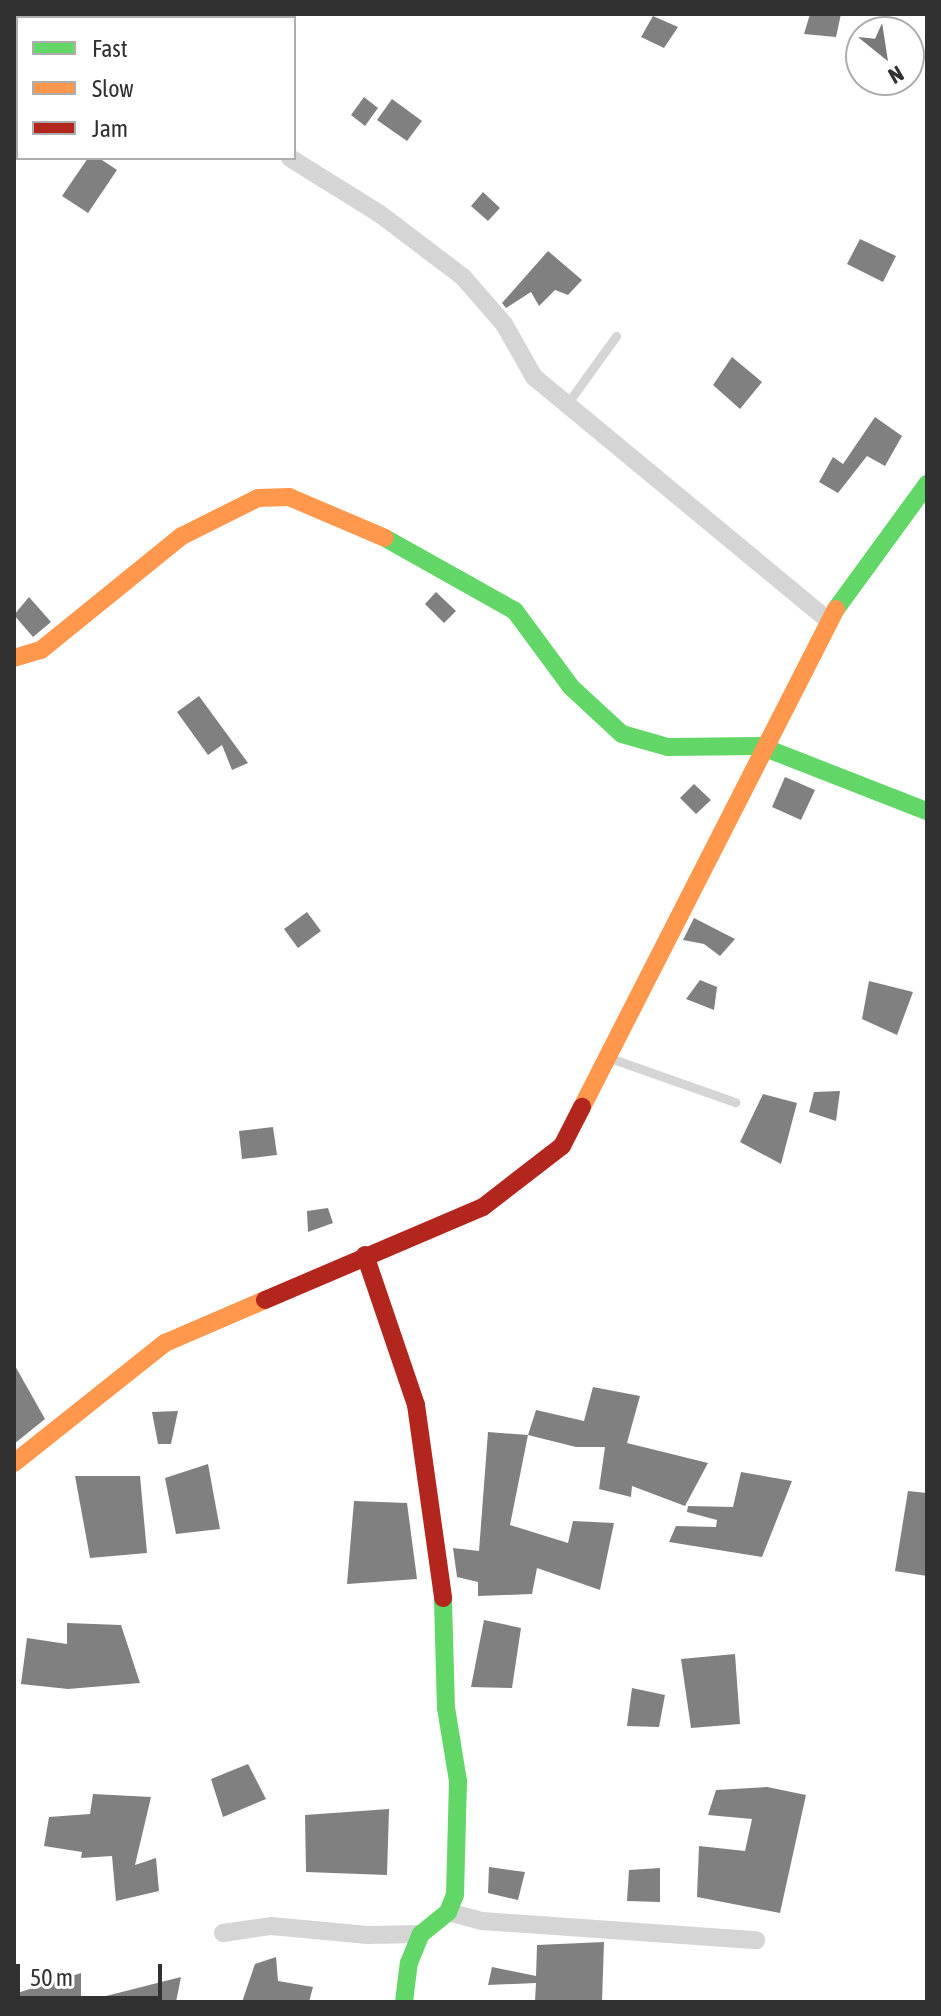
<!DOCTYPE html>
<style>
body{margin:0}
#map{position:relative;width:941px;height:2016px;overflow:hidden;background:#fff;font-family:"Asap Condensed",sans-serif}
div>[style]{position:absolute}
.building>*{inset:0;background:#808080}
.lane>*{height:9px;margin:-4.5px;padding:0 4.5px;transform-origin:4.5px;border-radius:4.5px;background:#d5d5d5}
.street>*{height:18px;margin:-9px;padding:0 9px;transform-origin:9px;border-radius:9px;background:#d5d5d5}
.fast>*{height:18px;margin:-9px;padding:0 9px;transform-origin:9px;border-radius:9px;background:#63d668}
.slow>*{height:18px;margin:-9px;padding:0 9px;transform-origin:9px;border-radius:9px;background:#ff974d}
.jam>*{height:18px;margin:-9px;padding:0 9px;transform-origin:9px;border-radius:9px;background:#b3261e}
span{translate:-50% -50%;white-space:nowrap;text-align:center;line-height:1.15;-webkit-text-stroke:8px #fff;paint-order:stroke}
.frame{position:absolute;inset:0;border:16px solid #313131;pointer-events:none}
.legend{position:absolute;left:16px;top:16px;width:280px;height:144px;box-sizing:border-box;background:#fff;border:2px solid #adadad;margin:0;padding:10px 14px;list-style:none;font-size:24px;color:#313131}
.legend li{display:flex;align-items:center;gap:16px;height:40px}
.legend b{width:40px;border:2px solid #adadad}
.north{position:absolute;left:845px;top:16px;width:80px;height:80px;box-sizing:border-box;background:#fff;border:2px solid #adadad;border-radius:50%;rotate:150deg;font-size:22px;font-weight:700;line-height:32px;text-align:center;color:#313131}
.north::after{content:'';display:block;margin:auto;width:28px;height:36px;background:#797979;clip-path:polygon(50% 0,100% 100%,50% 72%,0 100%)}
.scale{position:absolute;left:16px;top:1964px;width:146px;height:36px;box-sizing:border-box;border:4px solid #313131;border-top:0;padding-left:10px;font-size:24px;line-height:28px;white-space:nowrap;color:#313131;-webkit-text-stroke:6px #fff;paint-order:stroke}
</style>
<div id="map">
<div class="building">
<div style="clip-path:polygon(810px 14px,841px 14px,836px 37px,804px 34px)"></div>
<div style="clip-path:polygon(653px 16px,678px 27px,664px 48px,641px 37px)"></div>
<div style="clip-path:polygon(364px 97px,378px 108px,365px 126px,351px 115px)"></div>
<div style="clip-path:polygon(392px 99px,422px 121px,407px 141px,377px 120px)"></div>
<div style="clip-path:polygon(88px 158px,99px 158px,117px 170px,88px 213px,62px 196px)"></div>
<div style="clip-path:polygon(483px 192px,500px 208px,488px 221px,471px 206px)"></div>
<div style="clip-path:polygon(860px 239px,896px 256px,883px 282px,847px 264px)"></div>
<div style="clip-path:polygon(548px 251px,582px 280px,568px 295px,555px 290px,539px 306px,531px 292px,506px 308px,502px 303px)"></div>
<div style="clip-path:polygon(732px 357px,762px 382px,740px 409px,713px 385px)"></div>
<div style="clip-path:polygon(875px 417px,902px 436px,885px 466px,867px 456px,838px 493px,819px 482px,833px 457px,843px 464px)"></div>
<div style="clip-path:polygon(436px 592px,456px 611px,444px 623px,425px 604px)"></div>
<div style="clip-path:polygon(29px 597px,51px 622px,33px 637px,14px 615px)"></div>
<div style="clip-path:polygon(199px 696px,221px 726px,248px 763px,232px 770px,222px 745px,208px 755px,177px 712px)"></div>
<div style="clip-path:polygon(785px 777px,815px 790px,801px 820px,772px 807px)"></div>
<div style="clip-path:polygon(694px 784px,711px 800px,696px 814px,680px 798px)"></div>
<div style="clip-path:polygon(307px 912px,321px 931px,298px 948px,284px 929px)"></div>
<div style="clip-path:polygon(694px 918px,735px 939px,720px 956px,704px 944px,683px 940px)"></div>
<div style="clip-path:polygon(700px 980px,717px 987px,714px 1010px,686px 999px)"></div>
<div style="clip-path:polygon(869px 981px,913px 992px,897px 1035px,862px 1019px)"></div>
<div style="clip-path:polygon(840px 1091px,836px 1121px,809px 1112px,814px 1092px)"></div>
<div style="clip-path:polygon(763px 1094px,797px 1103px,781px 1164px,740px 1142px)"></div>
<div style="clip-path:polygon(273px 1127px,277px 1155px,242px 1159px,239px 1131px)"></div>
<div style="clip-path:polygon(328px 1208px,333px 1223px,308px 1232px,307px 1211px)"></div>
<div style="clip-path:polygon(14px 1364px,45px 1419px,14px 1444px)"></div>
<div style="clip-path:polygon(593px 1387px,640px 1396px,627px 1443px,708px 1463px,685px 1506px,632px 1486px,631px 1497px,599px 1489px,605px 1447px,576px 1447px,528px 1435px,536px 1410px,584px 1421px)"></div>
<div style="clip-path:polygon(178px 1411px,171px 1444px,158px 1444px,152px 1412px)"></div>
<div style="clip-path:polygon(488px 1432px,528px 1435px,510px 1525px,568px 1543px,573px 1521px,614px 1523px,600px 1590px,537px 1568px,532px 1594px,478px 1596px,478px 1582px,457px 1577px,453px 1548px,479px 1551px)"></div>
<div style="clip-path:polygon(208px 1464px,220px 1529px,176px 1534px,165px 1478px)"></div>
<div style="clip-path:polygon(741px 1472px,792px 1481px,762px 1557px,669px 1542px,676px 1526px,716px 1527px,717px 1520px,687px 1512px,688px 1506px,733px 1507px)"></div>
<div style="clip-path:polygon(75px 1476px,140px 1476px,147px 1553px,90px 1558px)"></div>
<div style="clip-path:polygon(908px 1491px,927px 1493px,927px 1576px,895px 1571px)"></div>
<div style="clip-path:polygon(354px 1501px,407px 1503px,417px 1579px,347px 1584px)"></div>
<div style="clip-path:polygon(484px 1620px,521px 1628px,512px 1688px,471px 1687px)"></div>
<div style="clip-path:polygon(67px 1623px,121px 1625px,140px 1683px,68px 1689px,21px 1684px,27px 1638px,67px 1644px)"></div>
<div style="clip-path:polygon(735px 1654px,740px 1724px,691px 1728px,681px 1659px)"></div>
<div style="clip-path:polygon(632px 1688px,665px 1695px,659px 1727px,627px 1726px)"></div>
<div style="clip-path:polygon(248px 1764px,266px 1799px,223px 1817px,211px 1779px)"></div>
<div style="clip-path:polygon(767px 1787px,806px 1795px,780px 1913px,697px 1897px,699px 1846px,745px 1851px,752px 1819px,708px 1815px,716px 1790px)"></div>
<div style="clip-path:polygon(93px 1794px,151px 1797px,135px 1865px,156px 1858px,159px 1891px,116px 1901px,112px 1856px,81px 1858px,82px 1852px,44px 1846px,49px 1817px,90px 1814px)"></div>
<div style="clip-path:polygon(389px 1809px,387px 1875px,306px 1872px,305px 1815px)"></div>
<div style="clip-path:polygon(489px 1867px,525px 1872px,518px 1900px,488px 1893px)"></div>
<div style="clip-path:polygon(660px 1868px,660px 1902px,627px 1901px,629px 1870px)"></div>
<div style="clip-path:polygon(604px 1942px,602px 2002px,535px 2001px,536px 1983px,488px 1985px,492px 1967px,536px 1976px,537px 1945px)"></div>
<div style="clip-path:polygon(276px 1957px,278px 1981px,313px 1987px,309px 2002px,242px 2002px,255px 1964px)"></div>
<div style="clip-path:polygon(81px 1973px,81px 2002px,14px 2002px,14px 1994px)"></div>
<div style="clip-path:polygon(181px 1977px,176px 2002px,106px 2002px,106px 1996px)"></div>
</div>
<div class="lane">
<div style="left:567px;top:404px;width:84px;rotate:-54.2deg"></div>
<div style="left:610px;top:1058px;width:133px;rotate:19.4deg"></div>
</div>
<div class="street">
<div style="left:82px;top:14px;width:5px;rotate:53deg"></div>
<div style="left:290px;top:158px;width:106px;rotate:31.9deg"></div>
<div style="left:380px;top:214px;width:104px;rotate:37.2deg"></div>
<div style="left:463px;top:277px;width:62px;rotate:48.9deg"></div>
<div style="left:504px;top:324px;width:61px;rotate:60.5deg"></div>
<div style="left:534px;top:377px;width:381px;rotate:39.6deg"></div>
<div style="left:448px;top:1912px;width:35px;rotate:15deg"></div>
<div style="left:482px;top:1921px;width:275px;rotate:4deg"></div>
<div style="left:223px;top:1933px;width:49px;rotate:-8.3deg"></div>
<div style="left:271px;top:1926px;width:97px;rotate:5.3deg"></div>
<div style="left:368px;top:1935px;width:53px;rotate:-1.1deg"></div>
</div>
<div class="fast">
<div style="left:385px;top:538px;width:149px;rotate:29.3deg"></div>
<div style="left:515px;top:611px;width:94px;rotate:53.6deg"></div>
<div style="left:571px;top:687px;width:69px;rotate:42.7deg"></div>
<div style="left:622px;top:734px;width:48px;rotate:15.8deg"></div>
<div style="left:668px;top:747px;width:92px;rotate:-0.6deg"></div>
<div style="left:760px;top:746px;width:179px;rotate:21.3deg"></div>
<div style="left:836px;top:609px;width:155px;rotate:-53.9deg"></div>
<div style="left:404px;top:2002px;width:39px;rotate:-83deg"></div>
<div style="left:409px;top:1963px;width:31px;rotate:-68deg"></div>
<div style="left:421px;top:1934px;width:35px;rotate:-39deg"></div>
<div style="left:448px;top:1912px;width:18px;rotate:-68deg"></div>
<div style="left:455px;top:1895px;width:114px;rotate:-88.5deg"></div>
<div style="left:458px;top:1781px;width:74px;rotate:-99.3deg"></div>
<div style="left:446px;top:1708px;width:110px;rotate:-91.6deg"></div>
</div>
<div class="slow">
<div style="left:14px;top:658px;width:28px;rotate:-17deg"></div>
<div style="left:41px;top:650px;width:181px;rotate:-39deg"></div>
<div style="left:182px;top:536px;width:85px;rotate:-26.6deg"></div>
<div style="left:258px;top:498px;width:31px;rotate:-2deg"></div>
<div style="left:289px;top:497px;width:104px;rotate:23.1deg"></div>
<div style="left:582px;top:1107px;width:559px;rotate:-62.98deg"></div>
<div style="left:14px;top:1463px;width:193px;rotate:-38.5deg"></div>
<div style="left:165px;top:1343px;width:109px;rotate:-23.3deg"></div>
</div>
<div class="jam">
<div style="left:365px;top:1255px;width:158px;rotate:71.2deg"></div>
<div style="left:416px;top:1405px;width:195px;rotate:82deg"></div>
<div style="left:265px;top:1300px;width:237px;rotate:-23.1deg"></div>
<div style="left:483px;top:1207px;width:100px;rotate:-37.7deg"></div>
<div style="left:562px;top:1146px;width:44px;rotate:-62.9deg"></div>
</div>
<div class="frame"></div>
<ul class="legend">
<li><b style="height:10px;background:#63d668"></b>Fast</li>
<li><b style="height:10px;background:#ff974d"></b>Slow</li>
<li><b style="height:10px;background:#b3261e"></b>Jam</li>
</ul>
<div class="north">N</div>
<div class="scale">50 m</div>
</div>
